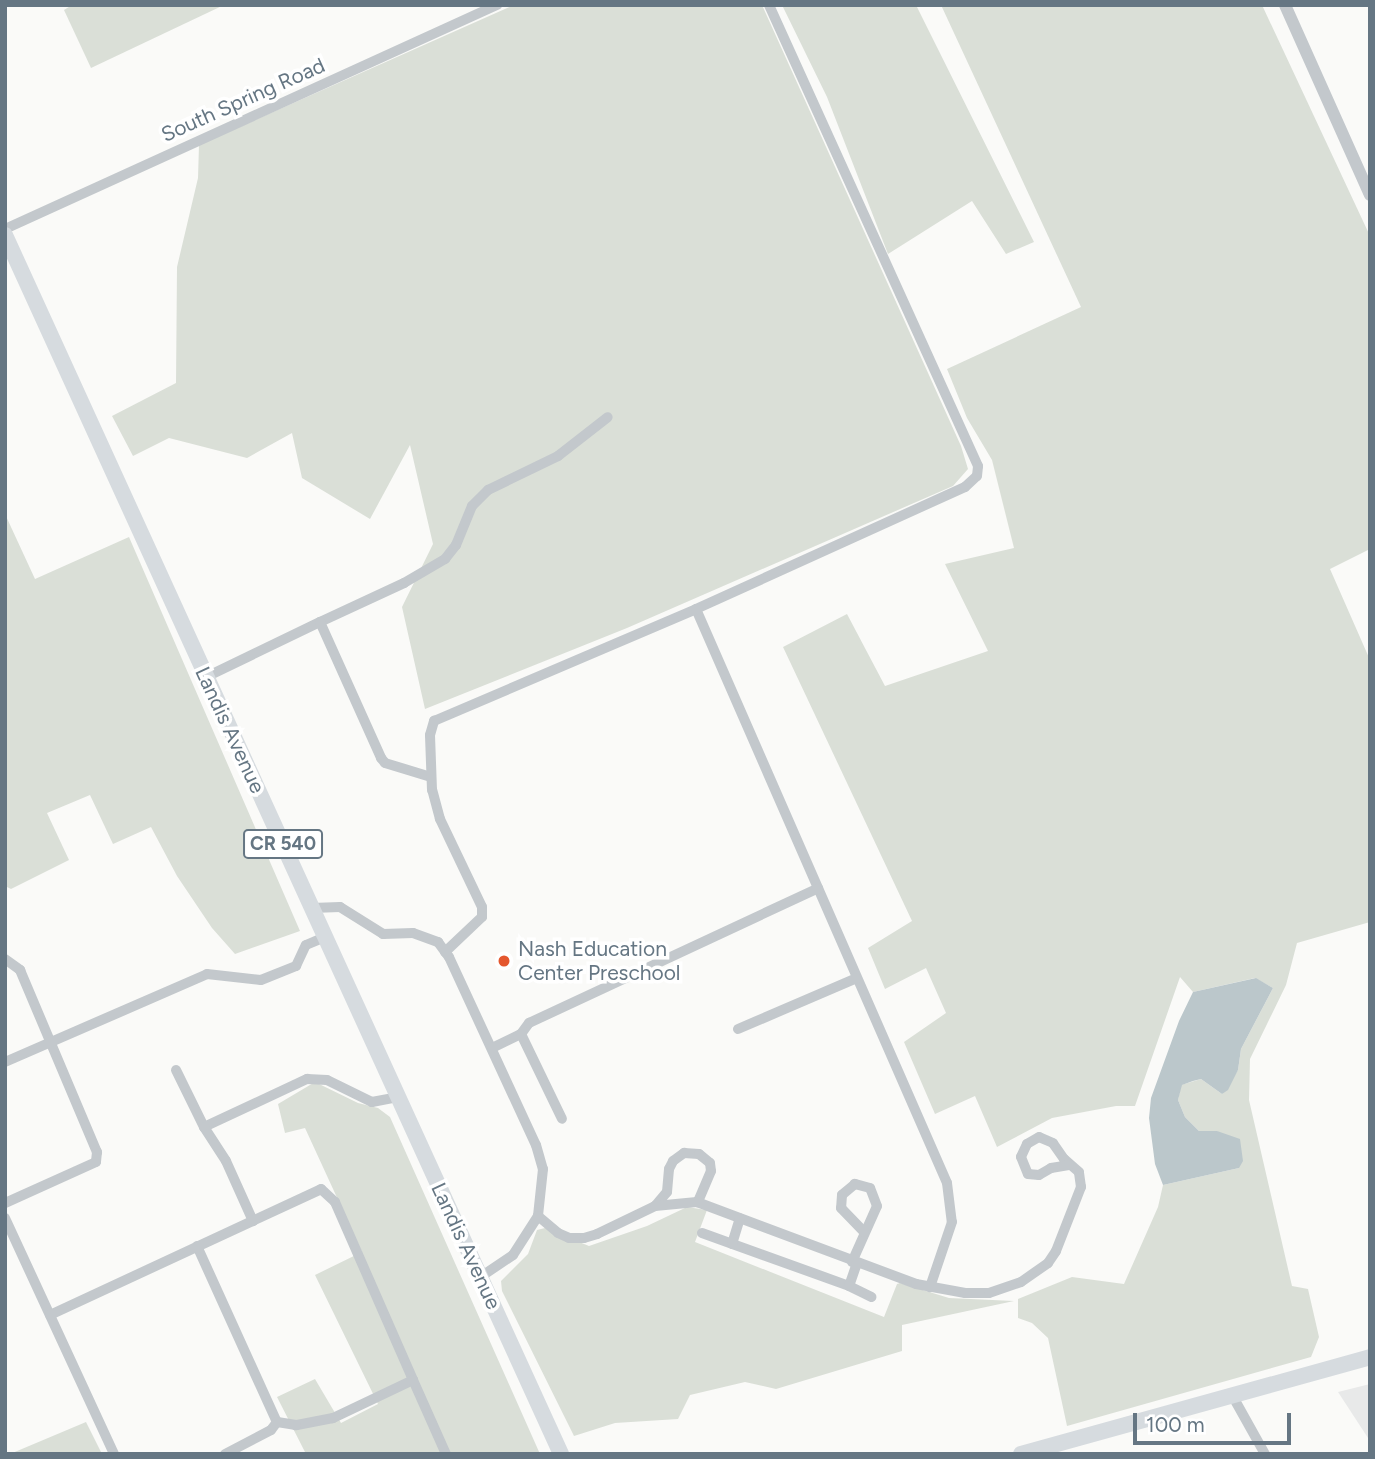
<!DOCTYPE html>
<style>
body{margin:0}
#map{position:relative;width:1375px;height:1459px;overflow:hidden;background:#fafaf8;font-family:Figtree,sans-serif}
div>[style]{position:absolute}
.built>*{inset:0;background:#e8e9e9}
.green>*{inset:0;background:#dadfd7}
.water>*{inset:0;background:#bbc7cb}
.minor>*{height:10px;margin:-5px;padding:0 5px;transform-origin:5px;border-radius:5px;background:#c3c8cc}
.tertiary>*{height:12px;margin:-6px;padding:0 6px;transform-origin:6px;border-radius:6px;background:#c3c8cc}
.primary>*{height:16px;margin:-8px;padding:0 8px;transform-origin:8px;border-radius:8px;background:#d6dbdf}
.dots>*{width:19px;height:19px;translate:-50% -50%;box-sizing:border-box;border:4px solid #fff;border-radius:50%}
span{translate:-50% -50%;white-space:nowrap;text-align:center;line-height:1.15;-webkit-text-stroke:7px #fff;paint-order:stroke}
.shield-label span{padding:2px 5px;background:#fff;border:2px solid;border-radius:5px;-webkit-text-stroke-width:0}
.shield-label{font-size:19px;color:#657683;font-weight:700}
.street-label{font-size:21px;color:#657683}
.poi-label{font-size:21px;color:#657683}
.left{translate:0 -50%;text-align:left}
.frame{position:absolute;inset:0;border:7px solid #657683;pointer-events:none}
.scale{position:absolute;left:1133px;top:1413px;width:158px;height:32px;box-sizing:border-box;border:4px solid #657683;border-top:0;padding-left:9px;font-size:21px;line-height:24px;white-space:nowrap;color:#657683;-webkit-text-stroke:5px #fff;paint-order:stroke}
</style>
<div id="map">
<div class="built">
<div style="clip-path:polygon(1370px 1384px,1370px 1441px,1338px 1392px)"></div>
</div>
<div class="green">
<div style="clip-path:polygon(72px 5px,224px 5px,91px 68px,64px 10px)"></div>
<div style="clip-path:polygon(514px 5px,762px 5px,961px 446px,968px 469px,953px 486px,627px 628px,425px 709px,402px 607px,433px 544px,410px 445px,370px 519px,302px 478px,292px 433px,247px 458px,169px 438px,133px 456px,112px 416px,176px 383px,177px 267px,198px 178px,199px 145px)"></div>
<div style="clip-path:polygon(782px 5px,916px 5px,1034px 242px,1006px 254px,972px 201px,888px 254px,827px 97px)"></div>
<div style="clip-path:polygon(941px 5px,1262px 5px,1370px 236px,1370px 549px,1330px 569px,1370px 660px,1370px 922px,1297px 943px,1286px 985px,1250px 1059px,1249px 1100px,1292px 1286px,1308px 1289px,1319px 1337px,1311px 1357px,1067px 1426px,1048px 1338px,1032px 1323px,1018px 1318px,1018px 1299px,1072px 1277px,1124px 1284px,1158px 1207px,1163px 1185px,1239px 1168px,1217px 1131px,1199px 1131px,1185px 1117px,1178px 1100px,1181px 1085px,1201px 1079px,1222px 1094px,1238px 1070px,1241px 1049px,1273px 988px,1255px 978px,1193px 992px,1180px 977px,1135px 1106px,1116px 1106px,1052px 1118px,997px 1147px,975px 1096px,935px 1114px,904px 1042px,946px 1013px,926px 968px,885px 989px,868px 948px,912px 921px,783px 647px,847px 614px,885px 686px,988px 651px,945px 564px,1014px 548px,992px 460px,967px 418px,947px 369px,1081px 307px)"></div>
<div style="clip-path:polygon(5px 514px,35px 579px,129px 537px,300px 931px,235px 954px,212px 928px,177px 876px,151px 827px,113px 844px,90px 795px,47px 813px,69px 860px,11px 889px,5px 886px)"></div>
<div style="clip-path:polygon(315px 1082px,358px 1103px,378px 1108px,390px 1117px,540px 1454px,306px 1454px,277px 1397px,315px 1379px,341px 1423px,378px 1404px,315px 1275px,362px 1252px,305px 1128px,285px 1133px,278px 1104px)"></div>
<div style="clip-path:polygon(687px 1207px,707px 1210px,695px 1242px,884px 1317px,897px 1284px,900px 1283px,949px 1298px,1014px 1301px,902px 1325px,902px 1351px,776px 1389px,745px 1382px,690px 1395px,678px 1419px,615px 1423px,574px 1436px,502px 1291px,501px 1281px,528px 1254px,537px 1230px,545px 1228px,589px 1246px,647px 1226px)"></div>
<div style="clip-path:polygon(86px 1422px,102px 1454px,10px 1454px)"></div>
</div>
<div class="water">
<div style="clip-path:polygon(1256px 978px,1273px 988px,1241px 1049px,1238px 1070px,1228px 1090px,1222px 1094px,1201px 1079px,1193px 1081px,1182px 1085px,1178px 1100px,1185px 1117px,1199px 1131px,1217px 1131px,1240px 1139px,1243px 1161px,1239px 1168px,1163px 1185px,1155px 1164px,1149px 1118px,1151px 1098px,1179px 1021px,1193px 992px)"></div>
</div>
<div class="minor">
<div style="left:5px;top:229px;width:541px;rotate:-24.48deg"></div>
<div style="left:696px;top:609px;width:626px;rotate:66.38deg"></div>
<div style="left:947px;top:1183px;width:39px;rotate:83deg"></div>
<div style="left:952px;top:1222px;width:69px;rotate:108.7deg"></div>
<div style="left:320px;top:622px;width:93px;rotate:-24.9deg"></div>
<div style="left:404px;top:583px;width:48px;rotate:-30.3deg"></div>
<div style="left:445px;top:559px;width:18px;rotate:-52deg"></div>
<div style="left:456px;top:545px;width:42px;rotate:-67.7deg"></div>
<div style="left:472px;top:506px;width:23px;rotate:-45deg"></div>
<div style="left:488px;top:490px;width:78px;rotate:-25.9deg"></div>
<div style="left:558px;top:456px;width:63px;rotate:-38deg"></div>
<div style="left:206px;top:677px;width:127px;rotate:-25.8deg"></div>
<div style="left:320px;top:622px;width:149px;rotate:65.8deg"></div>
<div style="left:381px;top:758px;width:6px;rotate:51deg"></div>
<div style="left:385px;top:763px;width:48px;rotate:16.9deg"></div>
<div style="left:312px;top:908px;width:28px;rotate:-2deg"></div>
<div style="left:340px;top:907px;width:51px;rotate:32.1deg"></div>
<div style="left:383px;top:934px;width:30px;rotate:-2deg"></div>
<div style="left:413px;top:933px;width:27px;rotate:20deg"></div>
<div style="left:438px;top:942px;width:19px;rotate:54deg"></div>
<div style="left:449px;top:957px;width:207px;rotate:65.2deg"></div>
<div style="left:536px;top:1145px;width:25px;rotate:74deg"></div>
<div style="left:543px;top:1169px;width:47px;rotate:96.1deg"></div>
<div style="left:538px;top:1216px;width:46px;rotate:122.7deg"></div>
<div style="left:513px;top:1255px;width:40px;rotate:146deg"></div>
<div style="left:445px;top:952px;width:51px;rotate:-43.4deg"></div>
<div style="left:482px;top:917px;width:10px;rotate:-90deg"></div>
<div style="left:482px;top:907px;width:98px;rotate:-115.5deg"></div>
<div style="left:440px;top:819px;width:30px;rotate:-105deg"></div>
<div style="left:432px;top:790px;width:55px;rotate:-92.1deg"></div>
<div style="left:430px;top:735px;width:15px;rotate:-74deg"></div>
<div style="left:434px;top:721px;width:285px;rotate:-23.1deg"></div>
<div style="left:696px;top:609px;width:295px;rotate:-24.4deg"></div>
<div style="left:965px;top:487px;width:16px;rotate:-43deg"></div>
<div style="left:977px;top:476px;width:10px;rotate:-84deg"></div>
<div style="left:978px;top:466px;width:506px;rotate:-114.39deg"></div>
<div style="left:5px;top:959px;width:19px;rotate:36deg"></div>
<div style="left:20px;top:970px;width:198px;rotate:67.1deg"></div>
<div style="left:97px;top:1152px;width:10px;rotate:96deg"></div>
<div style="left:96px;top:1162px;width:100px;rotate:155.7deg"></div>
<div style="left:738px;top:1029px;width:129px;rotate:-23.2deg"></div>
<div style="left:521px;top:1034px;width:14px;rotate:-54deg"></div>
<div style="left:529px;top:1023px;width:319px;rotate:-25deg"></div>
<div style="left:492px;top:1048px;width:32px;rotate:-26deg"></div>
<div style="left:521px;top:1034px;width:94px;rotate:64.2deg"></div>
<div style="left:5px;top:1062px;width:220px;rotate:-23.5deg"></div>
<div style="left:207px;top:974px;width:54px;rotate:6.3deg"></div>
<div style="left:261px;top:980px;width:38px;rotate:-22deg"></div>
<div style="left:296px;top:966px;width:23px;rotate:-65deg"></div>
<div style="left:306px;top:945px;width:21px;rotate:-23deg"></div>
<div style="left:176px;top:1070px;width:64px;rotate:63.8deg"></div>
<div style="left:204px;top:1127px;width:114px;rotate:-25deg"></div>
<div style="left:307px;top:1079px;width:20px;rotate:3deg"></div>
<div style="left:327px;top:1080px;width:50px;rotate:26.1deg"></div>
<div style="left:372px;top:1102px;width:26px;rotate:-11deg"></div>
<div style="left:204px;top:1127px;width:40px;rotate:57.1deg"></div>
<div style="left:226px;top:1161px;width:66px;rotate:65.8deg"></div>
<div style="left:656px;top:1205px;width:17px;rotate:-50deg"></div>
<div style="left:667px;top:1192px;width:23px;rotate:-85deg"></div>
<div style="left:669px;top:1169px;width:9px;rotate:-63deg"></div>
<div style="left:673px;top:1161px;width:14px;rotate:-36deg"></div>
<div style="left:684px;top:1153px;width:15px;rotate:4deg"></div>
<div style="left:699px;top:1154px;width:14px;rotate:39deg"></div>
<div style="left:710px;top:1163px;width:8px;rotate:83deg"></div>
<div style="left:711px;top:1171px;width:34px;rotate:113deg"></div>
<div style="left:538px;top:1216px;width:26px;rotate:40deg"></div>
<div style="left:558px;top:1233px;width:12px;rotate:24deg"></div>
<div style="left:569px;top:1238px;width:15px"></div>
<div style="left:584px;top:1238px;width:14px;rotate:-17deg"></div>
<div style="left:597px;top:1234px;width:64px;rotate:-25.8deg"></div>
<div style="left:655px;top:1206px;width:42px;rotate:-5.4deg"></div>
<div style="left:697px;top:1202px;width:234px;rotate:20.5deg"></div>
<div style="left:916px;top:1284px;width:50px;rotate:10.4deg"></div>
<div style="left:965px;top:1293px;width:24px"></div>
<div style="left:989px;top:1293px;width:34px;rotate:-19deg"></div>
<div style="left:1021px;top:1282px;width:33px;rotate:-35deg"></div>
<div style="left:1048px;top:1263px;width:14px;rotate:-56deg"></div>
<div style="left:1056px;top:1251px;width:69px;rotate:-68.7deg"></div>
<div style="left:1081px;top:1187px;width:15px;rotate:-98deg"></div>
<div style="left:1079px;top:1172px;width:20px;rotate:-139deg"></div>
<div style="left:1064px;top:1159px;width:19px;rotate:-125deg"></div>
<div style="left:1053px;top:1143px;width:15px;rotate:-157deg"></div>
<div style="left:1039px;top:1137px;width:14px;rotate:150deg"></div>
<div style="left:1027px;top:1144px;width:14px;rotate:115deg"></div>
<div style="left:1021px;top:1157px;width:18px;rotate:68deg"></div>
<div style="left:1028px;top:1174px;width:11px;rotate:5deg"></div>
<div style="left:1039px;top:1175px;width:14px;rotate:-30deg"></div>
<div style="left:1051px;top:1168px;width:18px;rotate:-9deg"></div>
<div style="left:5px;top:1218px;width:260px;rotate:65.2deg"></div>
<div style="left:702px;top:1233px;width:156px;rotate:19.8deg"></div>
<div style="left:732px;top:1244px;width:27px;rotate:-73deg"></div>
<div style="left:197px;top:1246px;width:193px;rotate:65.6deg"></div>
<div style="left:852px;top:1262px;width:61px;rotate:-65.9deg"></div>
<div style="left:877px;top:1206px;width:19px;rotate:-111deg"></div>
<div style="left:870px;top:1188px;width:16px;rotate:-165deg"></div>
<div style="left:855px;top:1184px;width:17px;rotate:140deg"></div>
<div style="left:842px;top:1195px;width:13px;rotate:94deg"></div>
<div style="left:841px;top:1208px;width:33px;rotate:46deg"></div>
<div style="left:857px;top:1263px;width:24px;rotate:109deg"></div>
<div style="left:849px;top:1286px;width:25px;rotate:26deg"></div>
<div style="left:50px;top:1315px;width:299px;rotate:-24.9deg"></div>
<div style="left:321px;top:1189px;width:19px;rotate:43deg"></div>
<div style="left:335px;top:1202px;width:194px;rotate:66.3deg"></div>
<div style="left:413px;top:1380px;width:89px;rotate:154.6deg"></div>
<div style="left:333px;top:1418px;width:38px;rotate:169deg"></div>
<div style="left:296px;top:1425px;width:19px;rotate:-171deg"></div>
<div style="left:277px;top:1422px;width:10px;rotate:127deg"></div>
<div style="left:271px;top:1430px;width:52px;rotate:152.4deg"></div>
<div style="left:413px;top:1380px;width:81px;rotate:66deg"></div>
<div style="left:1232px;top:1395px;width:68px;rotate:60.8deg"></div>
</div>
<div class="tertiary">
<div style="left:1285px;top:5px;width:208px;rotate:65.9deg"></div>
</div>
<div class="primary">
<div style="left:5px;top:235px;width:1340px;rotate:65.48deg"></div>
<div style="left:1021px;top:1454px;width:362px;rotate:-15.5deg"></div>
</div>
<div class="dots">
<div style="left:504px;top:961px;background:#e4572e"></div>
</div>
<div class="shield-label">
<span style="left:283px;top:844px">CR 540</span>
</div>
<div class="street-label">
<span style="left:243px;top:100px;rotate:-24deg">South Spring Road</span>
<span style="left:230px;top:730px;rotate:65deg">Landis Avenue</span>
<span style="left:466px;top:1246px;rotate:65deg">Landis Avenue</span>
</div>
<div class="poi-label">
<span class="left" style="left:518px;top:961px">Nash Education<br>Center Preschool</span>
</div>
<div class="frame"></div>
<div class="scale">100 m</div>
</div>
